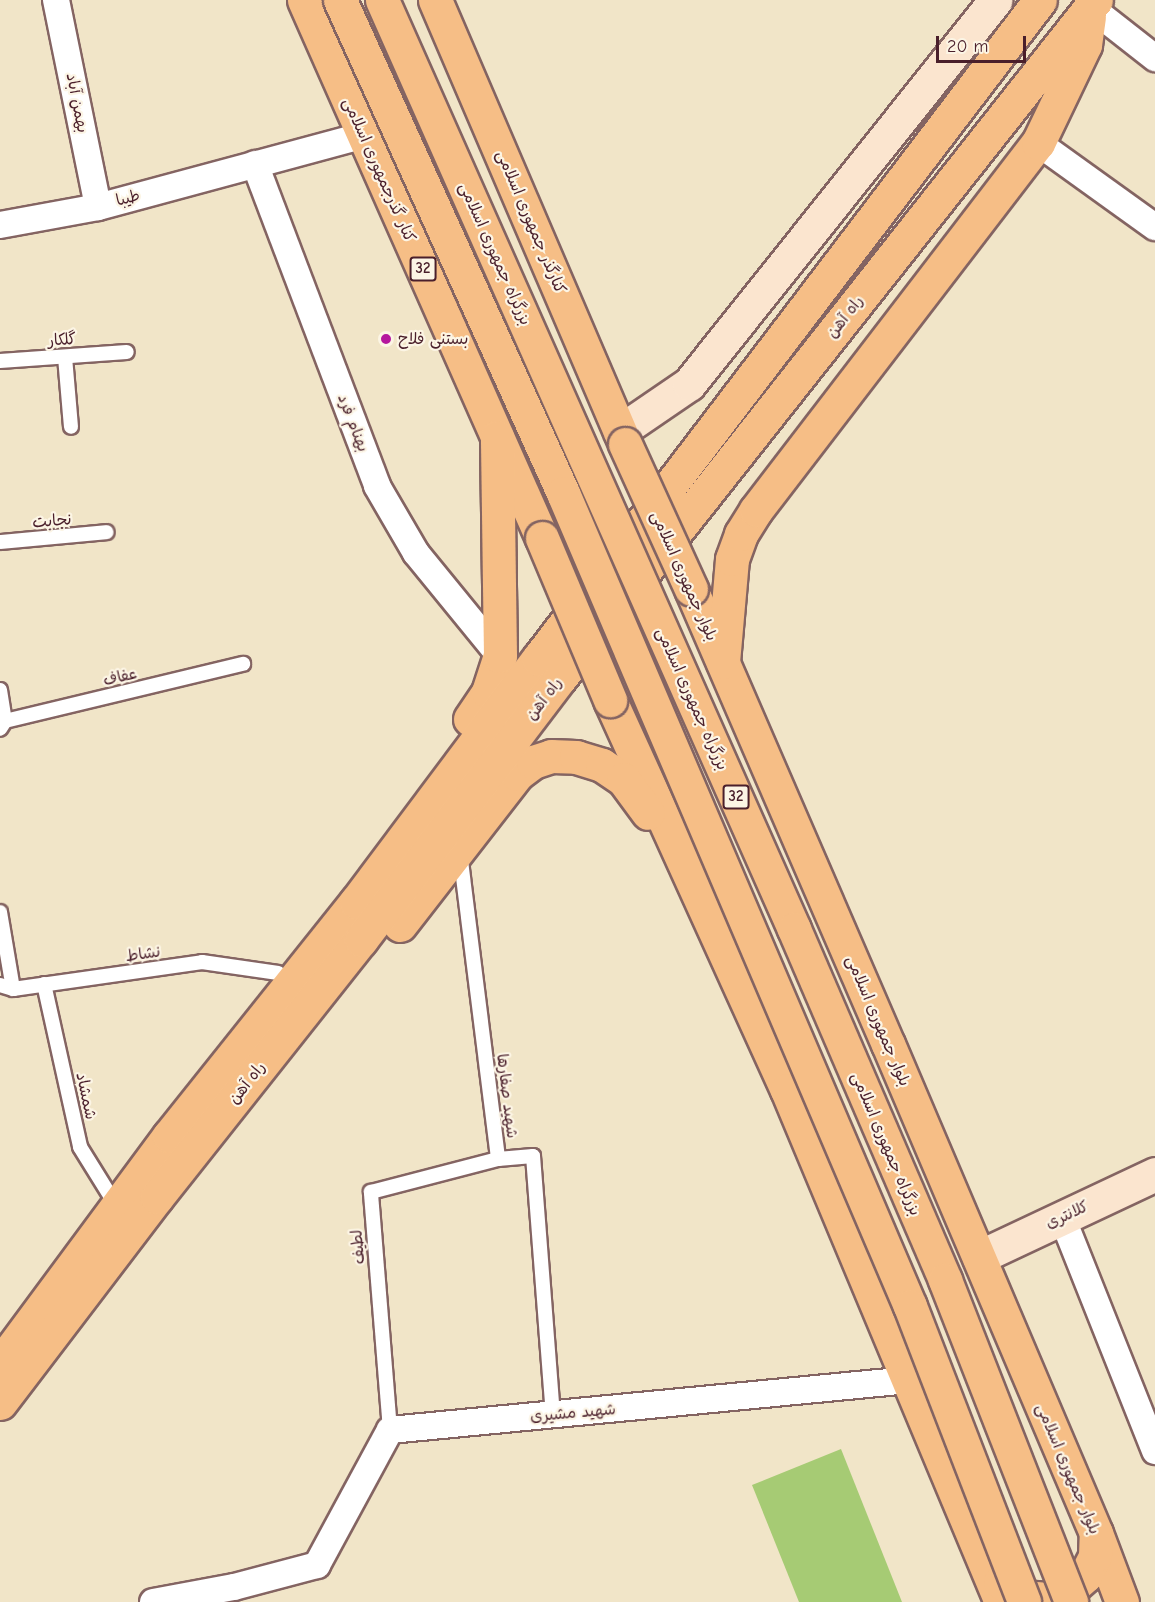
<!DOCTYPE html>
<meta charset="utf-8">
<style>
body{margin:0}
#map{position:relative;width:1155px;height:1602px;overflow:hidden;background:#f1e5c8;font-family:"Comic Neue","Playpen Sans Arabic",sans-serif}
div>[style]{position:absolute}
.green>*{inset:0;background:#a6cb74}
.roads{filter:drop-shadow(2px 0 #846462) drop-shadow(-2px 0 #846462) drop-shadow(0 2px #846462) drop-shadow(0 -2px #846462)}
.lane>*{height:14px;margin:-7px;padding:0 7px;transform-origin:7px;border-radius:7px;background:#fff}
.street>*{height:26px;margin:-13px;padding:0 13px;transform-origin:13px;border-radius:13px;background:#fff}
.secondary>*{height:33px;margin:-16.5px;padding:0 16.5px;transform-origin:16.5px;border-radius:16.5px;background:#fbe5cf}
.primary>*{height:33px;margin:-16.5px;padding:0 16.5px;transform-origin:16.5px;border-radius:16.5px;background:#f6be86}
.bridges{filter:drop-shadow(2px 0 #846462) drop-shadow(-2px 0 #846462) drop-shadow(0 2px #846462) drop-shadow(0 -2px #846462)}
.primary-bridge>*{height:33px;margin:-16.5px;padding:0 16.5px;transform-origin:16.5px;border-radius:16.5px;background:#f6be86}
.highway-bridge>*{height:33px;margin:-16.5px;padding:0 16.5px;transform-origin:16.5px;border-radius:16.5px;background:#f6be86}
.dots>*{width:16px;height:16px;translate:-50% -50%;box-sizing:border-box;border:3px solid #fcf5e5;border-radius:50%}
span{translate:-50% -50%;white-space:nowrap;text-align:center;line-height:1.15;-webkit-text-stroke:4.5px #fcf5e5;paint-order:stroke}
.shield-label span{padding:2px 4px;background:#fcf5e5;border:2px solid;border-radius:4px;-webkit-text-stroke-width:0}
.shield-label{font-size:15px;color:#4a1f2b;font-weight:700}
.street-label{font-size:16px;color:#4a1f2b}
.poi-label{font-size:16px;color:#4a1f2b}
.left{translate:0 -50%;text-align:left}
.scale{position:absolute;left:936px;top:36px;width:90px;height:27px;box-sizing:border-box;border:3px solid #4a1f2b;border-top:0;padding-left:8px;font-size:18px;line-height:21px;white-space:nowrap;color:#4a1f2b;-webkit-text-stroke:4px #fcf5e5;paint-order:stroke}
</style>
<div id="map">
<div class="green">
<div style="clip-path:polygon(841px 1449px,902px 1602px,799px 1602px,752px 1485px)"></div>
</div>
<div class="roads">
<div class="lane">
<div style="left:65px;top:357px;width:70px;rotate:85.1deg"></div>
<div style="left:0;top:361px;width:127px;rotate:-4.1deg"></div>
<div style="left:0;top:542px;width:107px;rotate:-5.3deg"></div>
<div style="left:0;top:690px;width:31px;rotate:81deg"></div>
<div style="left:5px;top:721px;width:9px;rotate:122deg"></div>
<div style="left:5px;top:721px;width:245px;rotate:-13.5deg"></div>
<div style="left:460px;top:853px;width:308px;rotate:82.9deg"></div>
<div style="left:498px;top:1159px;width:35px;rotate:-5deg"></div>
<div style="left:533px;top:1156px;width:260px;rotate:85.6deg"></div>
<div style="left:0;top:912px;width:78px;rotate:80.4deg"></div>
<div style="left:44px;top:984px;width:167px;rotate:77.5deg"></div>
<div style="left:80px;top:1147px;width:68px;rotate:58.2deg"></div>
<div style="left:0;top:985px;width:14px;rotate:17deg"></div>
<div style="left:13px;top:989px;width:191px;rotate:-8.1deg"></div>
<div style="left:202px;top:962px;width:77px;rotate:8.2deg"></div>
<div style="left:390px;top:1430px;width:239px;rotate:-94.6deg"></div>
<div style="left:371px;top:1192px;width:131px;rotate:-14.6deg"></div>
</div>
<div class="street">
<div style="left:56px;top:0;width:211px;rotate:78.5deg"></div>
<div style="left:1090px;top:7px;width:83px;rotate:38.1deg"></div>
<div style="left:1038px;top:143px;width:144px;rotate:35.7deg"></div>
<div style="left:255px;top:164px;width:344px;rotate:69.2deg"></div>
<div style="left:377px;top:486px;width:78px;rotate:59.8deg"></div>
<div style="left:416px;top:553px;width:133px;rotate:50.8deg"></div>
<div style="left:0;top:225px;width:100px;rotate:-10.4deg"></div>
<div style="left:98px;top:207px;width:276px;rotate:-15.1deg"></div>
<div style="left:1062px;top:1217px;width:252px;rotate:68.3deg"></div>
<div style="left:153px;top:1602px;width:82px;rotate:-10.5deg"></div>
<div style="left:234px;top:1587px;width:86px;rotate:-14.8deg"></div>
<div style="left:317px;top:1565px;width:153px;rotate:-61.6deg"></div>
<div style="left:390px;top:1430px;width:521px;rotate:-5.5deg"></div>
</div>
<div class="secondary">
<div style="left:620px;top:431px;width:83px;rotate:-34.3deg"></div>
<div style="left:689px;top:384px;width:491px;rotate:-51.4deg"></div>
<div style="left:979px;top:1257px;width:195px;rotate:-25.2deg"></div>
</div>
<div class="primary">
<div style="left:304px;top:0;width:588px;rotate:66.14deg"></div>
<div style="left:435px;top:0;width:483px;rotate:66.8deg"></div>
<div style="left:691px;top:589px;width:496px;rotate:66.6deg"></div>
<div style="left:888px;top:1044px;width:531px;rotate:66.96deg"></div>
<div style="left:1096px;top:1533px;width:74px;rotate:69.4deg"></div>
<div style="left:723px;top:662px;width:103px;rotate:-85deg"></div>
<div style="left:732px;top:559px;width:27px;rotate:-70deg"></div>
<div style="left:741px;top:534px;width:28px;rotate:-58deg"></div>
<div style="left:756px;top:510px;width:463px;rotate:-52.5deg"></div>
<div style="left:1038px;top:143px;width:109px;rotate:-64.4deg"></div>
<div style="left:1085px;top:45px;width:28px;rotate:-82deg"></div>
<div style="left:610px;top:700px;width:428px;rotate:65.6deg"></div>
<div style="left:787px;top:1090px;width:555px;rotate:67.32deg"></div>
<div style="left:470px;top:719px;width:32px;rotate:-56deg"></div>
<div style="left:488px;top:692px;width:38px;rotate:-72deg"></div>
<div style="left:500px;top:656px;width:219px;rotate:-90.8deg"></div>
<div style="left:400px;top:925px;width:191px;rotate:-52.2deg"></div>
<div style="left:517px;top:774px;width:20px;rotate:-37deg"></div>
<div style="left:533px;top:762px;width:19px;rotate:-18deg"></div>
<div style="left:551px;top:756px;width:25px;rotate:2deg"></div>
<div style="left:576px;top:757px;width:27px;rotate:17deg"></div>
<div style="left:602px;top:765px;width:25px;rotate:34deg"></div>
<div style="left:623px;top:779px;width:42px;rotate:53.7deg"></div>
<div style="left:0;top:1364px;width:284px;rotate:-53.5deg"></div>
<div style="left:169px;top:1136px;width:300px;rotate:-51.4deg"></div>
<div style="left:356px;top:902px;width:304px;rotate:-53.2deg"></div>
<div style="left:538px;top:659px;width:828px;rotate:-52.7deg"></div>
<div style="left:0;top:1403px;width:259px;rotate:-52.7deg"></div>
<div style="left:157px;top:1197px;width:328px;rotate:-51.6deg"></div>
<div style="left:361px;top:940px;width:329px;rotate:-52.8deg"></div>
<div style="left:560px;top:678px;width:864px;rotate:-51.67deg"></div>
<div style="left:1000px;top:1582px;width:28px;rotate:32deg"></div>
<div style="left:1024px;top:1597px;width:23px;rotate:5deg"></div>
<div style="left:1047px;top:1599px;width:22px;rotate:-21deg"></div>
<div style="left:1068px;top:1591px;width:23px;rotate:-41deg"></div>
<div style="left:1085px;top:1576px;width:22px;rotate:-63deg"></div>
<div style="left:1095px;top:1556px;width:23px;rotate:-88deg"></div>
</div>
</div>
<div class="bridges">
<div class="primary-bridge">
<div style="left:625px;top:444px;width:159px;rotate:65.5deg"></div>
<div style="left:542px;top:538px;width:176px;rotate:67.2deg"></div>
</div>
<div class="highway-bridge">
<div style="left:340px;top:0;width:541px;rotate:65.66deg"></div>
<div style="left:563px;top:493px;width:884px;rotate:66.89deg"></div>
<div style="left:910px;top:1306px;width:317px;rotate:68.9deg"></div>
<div style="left:382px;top:0;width:1016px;rotate:66.08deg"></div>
<div style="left:794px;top:929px;width:382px;rotate:66.7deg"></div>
<div style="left:945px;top:1280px;width:346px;rotate:68.6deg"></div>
</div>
</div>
<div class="dots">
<div style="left:386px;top:339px;background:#b5179e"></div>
</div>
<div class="shield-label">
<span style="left:423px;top:269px">32</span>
<span style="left:736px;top:797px">32</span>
</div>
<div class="street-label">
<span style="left:77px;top:103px;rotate:79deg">بهمن آباد</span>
<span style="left:379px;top:170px;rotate:66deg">کنار گذرجمهوری اسلامی</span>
<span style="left:128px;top:198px;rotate:-15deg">طیبا</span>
<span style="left:531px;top:222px;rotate:67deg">کنارگذر جمهوری اسلامی</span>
<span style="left:495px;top:254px;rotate:66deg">بزرگراه جمهوری اسلامی</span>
<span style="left:845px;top:317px;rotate:-52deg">راه آهن</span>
<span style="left:62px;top:340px;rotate:-4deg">گلکار</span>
<span style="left:353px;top:423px;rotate:69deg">بهنام فرد</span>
<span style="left:52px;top:521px;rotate:-5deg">نجابت</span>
<span style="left:684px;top:576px;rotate:66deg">بلوار جمهوری اسلامی</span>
<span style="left:120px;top:677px;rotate:-13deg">عفاف</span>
<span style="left:544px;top:699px;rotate:-53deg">راه آهن</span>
<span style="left:692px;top:699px;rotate:66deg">بزرگراه جمهوری اسلامی</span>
<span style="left:143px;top:954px;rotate:-8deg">نشاط</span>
<span style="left:878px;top:1021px;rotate:67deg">بلوار جمهوری اسلامی</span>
<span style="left:247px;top:1083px;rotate:-52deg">راه آهن</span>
<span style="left:86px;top:1096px;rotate:78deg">شمشاد</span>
<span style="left:507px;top:1096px;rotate:83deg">شهید صفارها</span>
<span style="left:886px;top:1144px;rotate:67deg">بزرگراه جمهوری اسلامی</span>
<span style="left:1067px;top:1215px;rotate:-25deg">کلانتری</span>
<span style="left:358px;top:1247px;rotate:-95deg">لطیف</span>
<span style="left:573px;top:1413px;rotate:-5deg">شهید مشیری</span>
<span style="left:1068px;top:1469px;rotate:67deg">بلوار جمهوری اسلامی</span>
</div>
<div class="poi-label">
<span class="left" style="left:398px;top:339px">بستنی فلاح</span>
</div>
<div class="scale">20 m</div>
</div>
